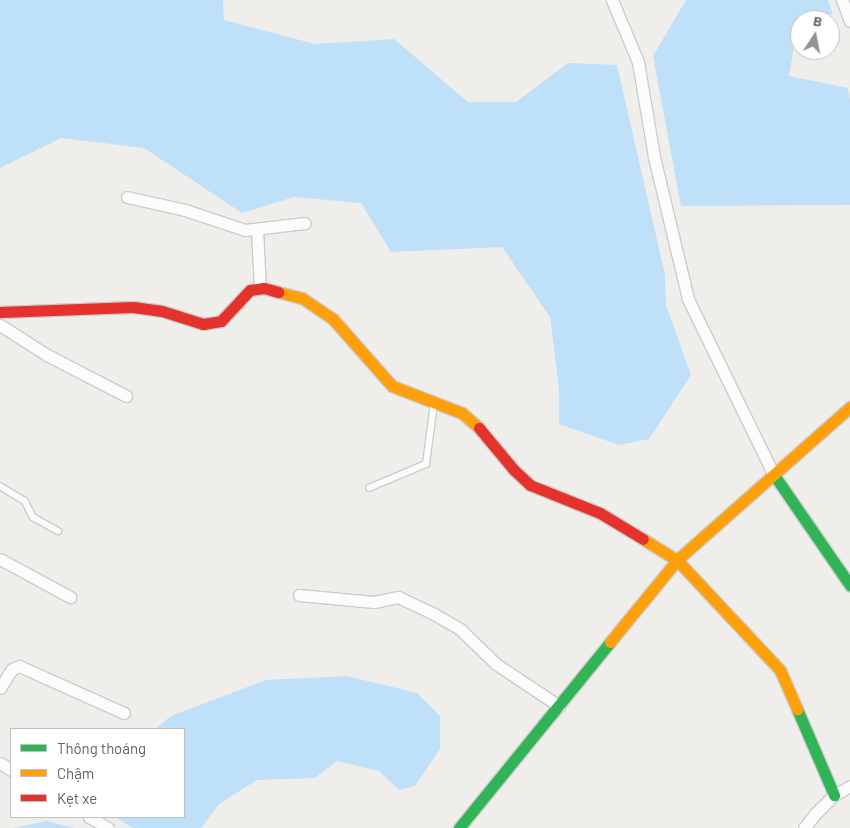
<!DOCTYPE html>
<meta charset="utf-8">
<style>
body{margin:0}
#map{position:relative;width:850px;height:828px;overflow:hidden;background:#efeeea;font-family:Barlow,sans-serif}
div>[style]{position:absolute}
.water>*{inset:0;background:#bfe0f9}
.roads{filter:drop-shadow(1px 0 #cbcccc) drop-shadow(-1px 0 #cbcccc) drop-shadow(0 1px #cbcccc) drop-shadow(0 -1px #cbcccc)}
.lane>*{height:5.5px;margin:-2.75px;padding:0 2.75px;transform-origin:2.75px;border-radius:2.75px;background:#fdfcfc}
.street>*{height:11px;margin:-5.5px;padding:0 5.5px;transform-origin:5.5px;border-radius:5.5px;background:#fdfcfc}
.fast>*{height:11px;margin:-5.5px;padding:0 5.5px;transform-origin:5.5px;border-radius:5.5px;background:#30b455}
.slow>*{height:11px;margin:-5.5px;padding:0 5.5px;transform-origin:5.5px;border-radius:5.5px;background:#ff9f0a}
.jam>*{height:11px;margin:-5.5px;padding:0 5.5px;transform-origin:5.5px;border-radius:5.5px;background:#e5322d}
span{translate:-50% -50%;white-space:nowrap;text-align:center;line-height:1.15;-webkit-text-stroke:5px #fff;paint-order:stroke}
.legend{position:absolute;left:10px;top:728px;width:175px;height:90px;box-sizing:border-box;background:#fff;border:1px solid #bfc1c3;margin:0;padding:6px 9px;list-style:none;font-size:15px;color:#5f6368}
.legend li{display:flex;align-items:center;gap:10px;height:25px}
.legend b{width:25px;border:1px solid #bfc1c3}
.north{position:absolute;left:790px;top:10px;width:50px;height:50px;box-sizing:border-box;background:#fff;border:1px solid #bfc1c3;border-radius:50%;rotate:11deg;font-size:14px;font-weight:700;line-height:20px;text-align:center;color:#5f6368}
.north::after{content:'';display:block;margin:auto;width:18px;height:22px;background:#919496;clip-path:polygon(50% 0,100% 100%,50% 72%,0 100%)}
</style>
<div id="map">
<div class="water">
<div style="clip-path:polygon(0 0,223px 0,224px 20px,315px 44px,394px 39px,468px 102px,516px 102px,568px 63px,617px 65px,665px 275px,666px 305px,691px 375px,649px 439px,619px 445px,559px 424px,559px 390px,550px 317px,502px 247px,391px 252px,361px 203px,294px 197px,242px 213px,144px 148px,61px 138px,0 168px)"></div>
<div style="clip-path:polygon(686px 0,828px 0,833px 14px,798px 22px,789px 76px,848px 88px,850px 101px,850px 205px,681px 206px,653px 56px)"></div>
<div style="clip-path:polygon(347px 676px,417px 693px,440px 716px,440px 749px,415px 786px,399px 790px,379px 771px,337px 761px,315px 778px,257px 780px,219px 804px,201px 828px,133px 828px,115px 817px,184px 817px,184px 729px,155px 729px,171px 716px,266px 680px)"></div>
<div style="clip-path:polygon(47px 821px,74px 828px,13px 828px)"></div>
</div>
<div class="roads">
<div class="lane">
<div style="left:0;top:486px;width:29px;rotate:31deg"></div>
<div style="left:25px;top:501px;width:18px;rotate:63deg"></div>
<div style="left:33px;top:517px;width:29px;rotate:29deg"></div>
<div style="left:369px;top:488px;width:62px;rotate:-22.8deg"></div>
<div style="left:426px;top:464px;width:61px;rotate:-82.4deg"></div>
</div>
<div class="street">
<div style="left:612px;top:0;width:67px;rotate:67.2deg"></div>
<div style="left:638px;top:62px;width:96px;rotate:80.4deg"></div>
<div style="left:654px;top:157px;width:146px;rotate:76.5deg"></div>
<div style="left:688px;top:299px;width:196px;rotate:64deg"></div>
<div style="left:842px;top:0;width:22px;rotate:69deg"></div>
<div style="left:127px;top:197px;width:59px;rotate:12.6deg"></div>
<div style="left:185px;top:210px;width:63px;rotate:18.4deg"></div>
<div style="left:245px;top:230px;width:60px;rotate:-6.7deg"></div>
<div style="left:257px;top:230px;width:58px;rotate:87deg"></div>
<div style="left:0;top:325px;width:56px;rotate:32.6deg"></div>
<div style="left:47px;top:355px;width:89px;rotate:27.4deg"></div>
<div style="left:0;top:559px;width:80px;rotate:28.5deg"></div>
<div style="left:299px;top:595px;width:75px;rotate:5.3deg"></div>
<div style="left:374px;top:602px;width:25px;rotate:-12deg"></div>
<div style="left:398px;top:597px;width:40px;rotate:25deg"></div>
<div style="left:434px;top:614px;width:30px;rotate:30deg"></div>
<div style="left:460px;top:629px;width:50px;rotate:44.2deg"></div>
<div style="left:496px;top:664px;width:76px;rotate:33.7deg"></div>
<div style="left:0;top:688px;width:22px;rotate:-58deg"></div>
<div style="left:12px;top:669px;width:8px;rotate:-23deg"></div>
<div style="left:19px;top:666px;width:115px;rotate:24.1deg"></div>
<div style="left:0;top:763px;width:13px;rotate:32deg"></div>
<div style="left:89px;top:817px;width:22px;rotate:30deg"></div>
<div style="left:804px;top:828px;width:18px;rotate:-52deg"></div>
<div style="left:815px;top:814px;width:27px;rotate:-45deg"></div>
<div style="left:834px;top:795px;width:18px;rotate:-29deg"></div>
</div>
<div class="fast">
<div style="left:774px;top:475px;width:134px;rotate:55.4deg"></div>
<div style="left:797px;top:709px;width:94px;rotate:66.7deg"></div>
<div style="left:459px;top:828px;width:240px;rotate:-50.9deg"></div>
</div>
<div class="slow">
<div style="left:278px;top:292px;width:25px;rotate:14deg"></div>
<div style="left:302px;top:298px;width:37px;rotate:34deg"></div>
<div style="left:333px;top:319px;width:89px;rotate:48.6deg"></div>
<div style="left:392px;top:386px;width:75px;rotate:21.1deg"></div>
<div style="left:462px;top:413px;width:23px;rotate:41deg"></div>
<div style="left:643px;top:539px;width:40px;rotate:32deg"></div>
<div style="left:677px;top:560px;width:151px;rotate:46.9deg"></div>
<div style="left:780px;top:670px;width:43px;rotate:66.4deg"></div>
<div style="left:610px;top:642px;width:106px;rotate:-50.7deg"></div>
<div style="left:677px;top:560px;width:231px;rotate:-41.5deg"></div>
</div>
<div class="jam">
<div style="left:0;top:312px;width:133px;rotate:-2.2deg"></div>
<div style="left:133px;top:307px;width:29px;rotate:8deg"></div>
<div style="left:162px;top:311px;width:43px;rotate:17.6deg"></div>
<div style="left:203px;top:324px;width:18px;rotate:-9deg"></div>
<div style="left:221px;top:321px;width:42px;rotate:-46.9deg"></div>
<div style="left:250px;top:290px;width:14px;rotate:-8deg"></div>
<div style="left:264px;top:288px;width:15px;rotate:16deg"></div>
<div style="left:479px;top:428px;width:55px;rotate:50.2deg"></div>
<div style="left:514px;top:470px;width:22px;rotate:43deg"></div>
<div style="left:530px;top:485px;width:75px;rotate:21.8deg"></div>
<div style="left:600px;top:513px;width:50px;rotate:31.2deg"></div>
</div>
</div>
<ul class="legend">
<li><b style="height:6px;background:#30b455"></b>Thông thoáng</li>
<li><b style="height:6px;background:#ff9f0a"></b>Chậm</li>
<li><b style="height:6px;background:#e5322d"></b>Kẹt xe</li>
</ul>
<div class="north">B</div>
</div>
